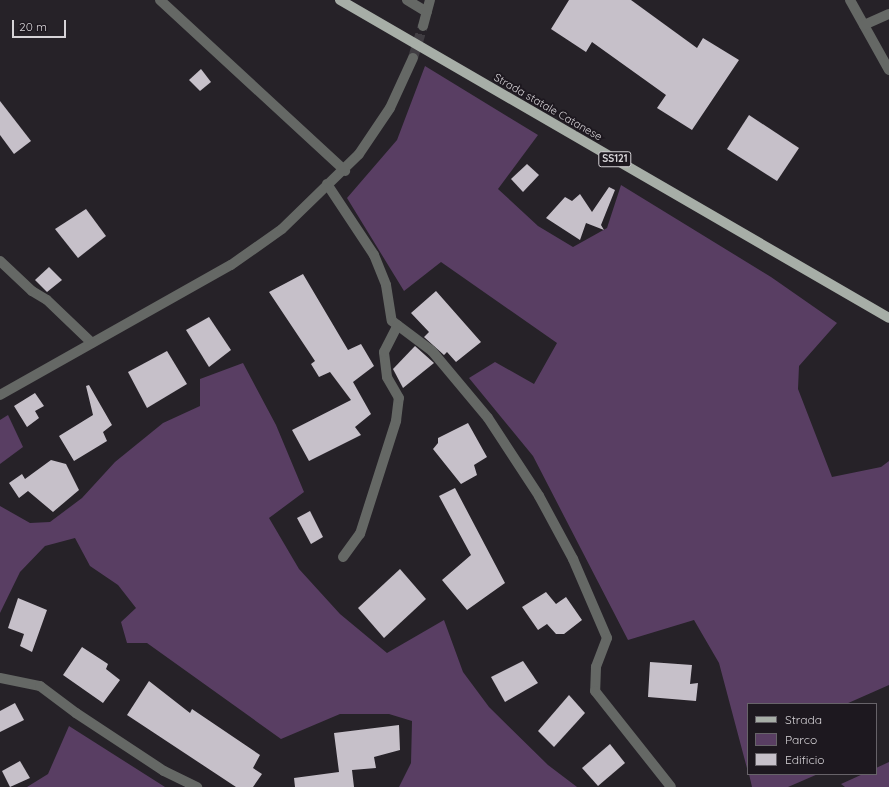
<!DOCTYPE html>
<style>
body{margin:0}
#map{position:relative;width:889px;height:787px;overflow:hidden;background:#262228;font-family:Quicksand,sans-serif}
div>[style]{position:absolute}
.green>*{inset:0;background:#593e63}
.building>*{inset:0;background:#c6c0c9}
.minor-tunnel>*{height:10px;margin-top:-5px;transform-origin:0;background:repeating-linear-gradient(90deg,#403d42 0 10px,transparent 0 15px)}
.minor>*{height:10px;margin:-5px;padding:0 5px;transform-origin:5px;border-radius:5px;background:#656865}
.major>*{height:10px;margin:-5px;padding:0 5px;transform-origin:5px;border-radius:5px;background:#a7aea7}
span{translate:-50% -50%;white-space:nowrap;text-align:center;line-height:1.15;-webkit-text-stroke:4px #1d181f;paint-order:stroke}
.shield-label span{padding:1px 3px;background:#1d181f;border:1px solid;border-radius:3px;-webkit-text-stroke-width:0}
.shield-label{font-size:10px;color:#d6d3d7;font-weight:700}
.street-label{font-size:11px;color:#d6d3d7}
.legend{position:absolute;left:747px;top:703px;width:130px;height:72px;box-sizing:border-box;background:#1d181f;border:1px solid #676369;margin:0;padding:5px 7px;list-style:none;font-size:12px;color:#d6d3d7}
.legend li{display:flex;align-items:center;gap:8px;height:20px}
.legend b{width:20px;border:1px solid #676369}
.scale{position:absolute;left:12px;top:20px;width:54px;height:18px;box-sizing:border-box;border:2px solid #d6d3d7;border-top:0;padding-left:5px;font-size:12px;line-height:14px;white-space:nowrap;color:#d6d3d7;-webkit-text-stroke:3px #1d181f;paint-order:stroke}
</style>
<div id="map">
<div class="green">
<div style="clip-path:polygon(425px 66px,538px 135px,498px 189px,538px 226px,573px 247px,607px 228px,621px 185px,771px 277px,837px 323px,799px 366px,798px 389px,832px 477px,881px 467px,889px 461px,889px 685px,846px 704px,748px 704px,748px 772px,719px 663px,694px 620px,628px 640px,533px 456px,469px 378px,495px 362px,534px 384px,557px 343px,441px 262px,404px 291px,347px 198px,397px 140px)"></div>
<div style="clip-path:polygon(243px 363px,276px 425px,304px 492px,269px 518px,299px 569px,340px 614px,387px 653px,444px 620px,463px 672px,489px 707px,548px 765px,577px 787px,399px 787px,411px 763px,412px 721px,389px 714px,340px 714px,281px 739px,147px 643px,127px 643px,121px 622px,136px 608px,118px 585px,90px 566px,75px 538px,45px 546px,20px 572px,0 613px,0 506px,30px 523px,50px 522px,82px 498px,115px 462px,163px 423px,200px 406px,200px 379px)"></div>
<div style="clip-path:polygon(8px 415px,23px 447px,0 464px,0 420px)"></div>
<div style="clip-path:polygon(69px 726px,165px 787px,27px 787px,48px 774px)"></div>
<div style="clip-path:polygon(889px 762px,889px 787px,845px 787px,841px 784px,863px 774px,876px 774px,876px 768px)"></div>
<div style="clip-path:polygon(749px 774px,818px 774px,788px 787px,752px 787px)"></div>
</div>
<div class="building">
<div style="clip-path:polygon(569px 0,631px 0,697px 48px,703px 38px,739px 60px,692px 130px,657px 108px,666px 95px,592px 42px,586px 52px,551px 29px)"></div>
<div style="clip-path:polygon(201px 69px,211px 82px,200px 91px,189px 80px)"></div>
<div style="clip-path:polygon(0 101px,31px 141px,14px 154px,0 135px)"></div>
<div style="clip-path:polygon(749px 115px,799px 148px,777px 181px,727px 149px)"></div>
<div style="clip-path:polygon(527px 164px,539px 175px,523px 192px,511px 179px)"></div>
<div style="clip-path:polygon(609px 187px,615px 190px,601px 225px,604px 230px,586px 223px,580px 240px,546px 218px,565px 197px,572px 201px,580px 194px,592px 212px)"></div>
<div style="clip-path:polygon(86px 209px,106px 236px,78px 258px,55px 229px)"></div>
<div style="clip-path:polygon(49px 267px,62px 280px,47px 292px,35px 280px)"></div>
<div style="clip-path:polygon(303px 274px,348px 350px,361px 344px,374px 366px,353px 382px,371px 414px,355px 427px,361px 435px,309px 461px,292px 430px,351px 400px,330px 372px,319px 377px,311px 364px,315px 361px,269px 292px)"></div>
<div style="clip-path:polygon(436px 291px,481px 342px,456px 362px,447px 352px,444px 355px,424px 337px,429px 332px,411px 313px)"></div>
<div style="clip-path:polygon(209px 317px,231px 350px,209px 367px,186px 330px)"></div>
<div style="clip-path:polygon(415px 346px,434px 363px,403px 388px,393px 369px)"></div>
<div style="clip-path:polygon(167px 351px,187px 384px,147px 408px,128px 372px)"></div>
<div style="clip-path:polygon(89px 385px,112px 425px,103px 432px,107px 441px,74px 461px,59px 436px,93px 415px,86px 386px)"></div>
<div style="clip-path:polygon(35px 393px,44px 406px,35px 411px,39px 418px,27px 427px,14px 406px)"></div>
<div style="clip-path:polygon(468px 423px,487px 457px,474px 465px,477px 475px,461px 484px,433px 449px,438px 443px,438px 438px)"></div>
<div style="clip-path:polygon(51px 460px,66px 464px,79px 490px,53px 512px,28px 491px,19px 498px,9px 483px,22px 474px,25px 479px)"></div>
<div style="clip-path:polygon(455px 488px,505px 583px,467px 610px,442px 580px,471px 555px,439px 496px)"></div>
<div style="clip-path:polygon(310px 511px,323px 537px,311px 544px,297px 518px)"></div>
<div style="clip-path:polygon(400px 569px,426px 599px,384px 638px,358px 608px)"></div>
<div style="clip-path:polygon(546px 592px,556px 604px,566px 597px,582px 620px,564px 634px,556px 634px,547px 624px,538px 630px,522px 607px)"></div>
<div style="clip-path:polygon(18px 598px,47px 610px,32px 652px,20px 646px,24px 634px,8px 628px)"></div>
<div style="clip-path:polygon(82px 647px,108px 664px,106px 669px,120px 680px,103px 703px,63px 675px)"></div>
<div style="clip-path:polygon(523px 661px,538px 683px,505px 702px,491px 677px)"></div>
<div style="clip-path:polygon(650px 662px,692px 665px,690px 684px,698px 683px,696px 701px,648px 697px)"></div>
<div style="clip-path:polygon(149px 681px,190px 713px,192px 709px,260px 755px,253px 768px,262px 774px,253px 787px,236px 787px,127px 715px)"></div>
<div style="clip-path:polygon(569px 695px,585px 713px,554px 747px,538px 731px)"></div>
<div style="clip-path:polygon(15px 703px,24px 720px,0 732px,0 711px)"></div>
<div style="clip-path:polygon(399px 725px,400px 750px,374px 757px,376px 768px,352px 770px,354px 787px,295px 787px,294px 778px,339px 772px,334px 733px)"></div>
<div style="clip-path:polygon(610px 744px,625px 763px,598px 786px,582px 768px)"></div>
<div style="clip-path:polygon(20px 761px,30px 778px,10px 787px,2px 771px)"></div>
</div>
<div class="minor-tunnel">
<div style="left:413px;top:58px;width:34px;rotate:-73deg"></div>
</div>
<div class="minor">
<div style="left:160px;top:0;width:252px;rotate:42.7deg"></div>
<div style="left:407px;top:0;width:23px;rotate:31deg"></div>
<div style="left:850px;top:0;width:80px;rotate:60.9deg"></div>
<div style="left:864px;top:25px;width:27px;rotate:-24deg"></div>
<div style="left:423px;top:26px;width:27px;rotate:-75deg"></div>
<div style="left:327px;top:184px;width:85px;rotate:56.5deg"></div>
<div style="left:374px;top:255px;width:32px;rotate:68deg"></div>
<div style="left:386px;top:285px;width:36px;rotate:81deg"></div>
<div style="left:392px;top:321px;width:50px;rotate:36.9deg"></div>
<div style="left:432px;top:351px;width:87px;rotate:50.1deg"></div>
<div style="left:488px;top:418px;width:93px;rotate:56.8deg"></div>
<div style="left:539px;top:496px;width:72px;rotate:61.6deg"></div>
<div style="left:573px;top:559px;width:86px;rotate:66.7deg"></div>
<div style="left:607px;top:638px;width:31px;rotate:111deg"></div>
<div style="left:596px;top:667px;width:24px;rotate:92deg"></div>
<div style="left:595px;top:691px;width:122px;rotate:51.6deg"></div>
<div style="left:0;top:261px;width:44px;rotate:43.2deg"></div>
<div style="left:32px;top:291px;width:17px;rotate:31deg"></div>
<div style="left:47px;top:300px;width:62px;rotate:43.7deg"></div>
<div style="left:0;top:395px;width:265px;rotate:-29.4deg"></div>
<div style="left:231px;top:265px;width:62px;rotate:-35.2deg"></div>
<div style="left:282px;top:229px;width:107px;rotate:-44.2deg"></div>
<div style="left:359px;top:154px;width:55px;rotate:-56deg"></div>
<div style="left:390px;top:108px;width:55px;rotate:-65.3deg"></div>
<div style="left:343px;top:557px;width:29px;rotate:-54deg"></div>
<div style="left:360px;top:534px;width:119px;rotate:-72.3deg"></div>
<div style="left:396px;top:421px;width:23px;rotate:-83deg"></div>
<div style="left:399px;top:398px;width:24px;rotate:-120deg"></div>
<div style="left:387px;top:377px;width:25px;rotate:-97deg"></div>
<div style="left:384px;top:352px;width:30px;rotate:-63deg"></div>
<div style="left:0;top:678px;width:41px;rotate:11.3deg"></div>
<div style="left:40px;top:686px;width:45px;rotate:36.9deg"></div>
<div style="left:76px;top:713px;width:105px;rotate:33.4deg"></div>
<div style="left:164px;top:771px;width:37px;rotate:26deg"></div>
</div>
<div class="major">
<div style="left:340px;top:0;width:634px;rotate:30.08deg"></div>
</div>
<div class="shield-label">
<span style="left:615px;top:159px">SS121</span>
</div>
<div class="street-label">
<span style="left:548px;top:107px;rotate:30deg">Strada statale Catanese</span>
</div>
<ul class="legend">
<li><b style="height:5px;background:#a7aea7"></b>Strada</li>
<li><b style="height:11px;background:#593e63"></b>Parco</li>
<li><b style="height:11px;background:#c6c0c9"></b>Edificio</li>
</ul>
<div class="scale">20 m</div>
</div>
